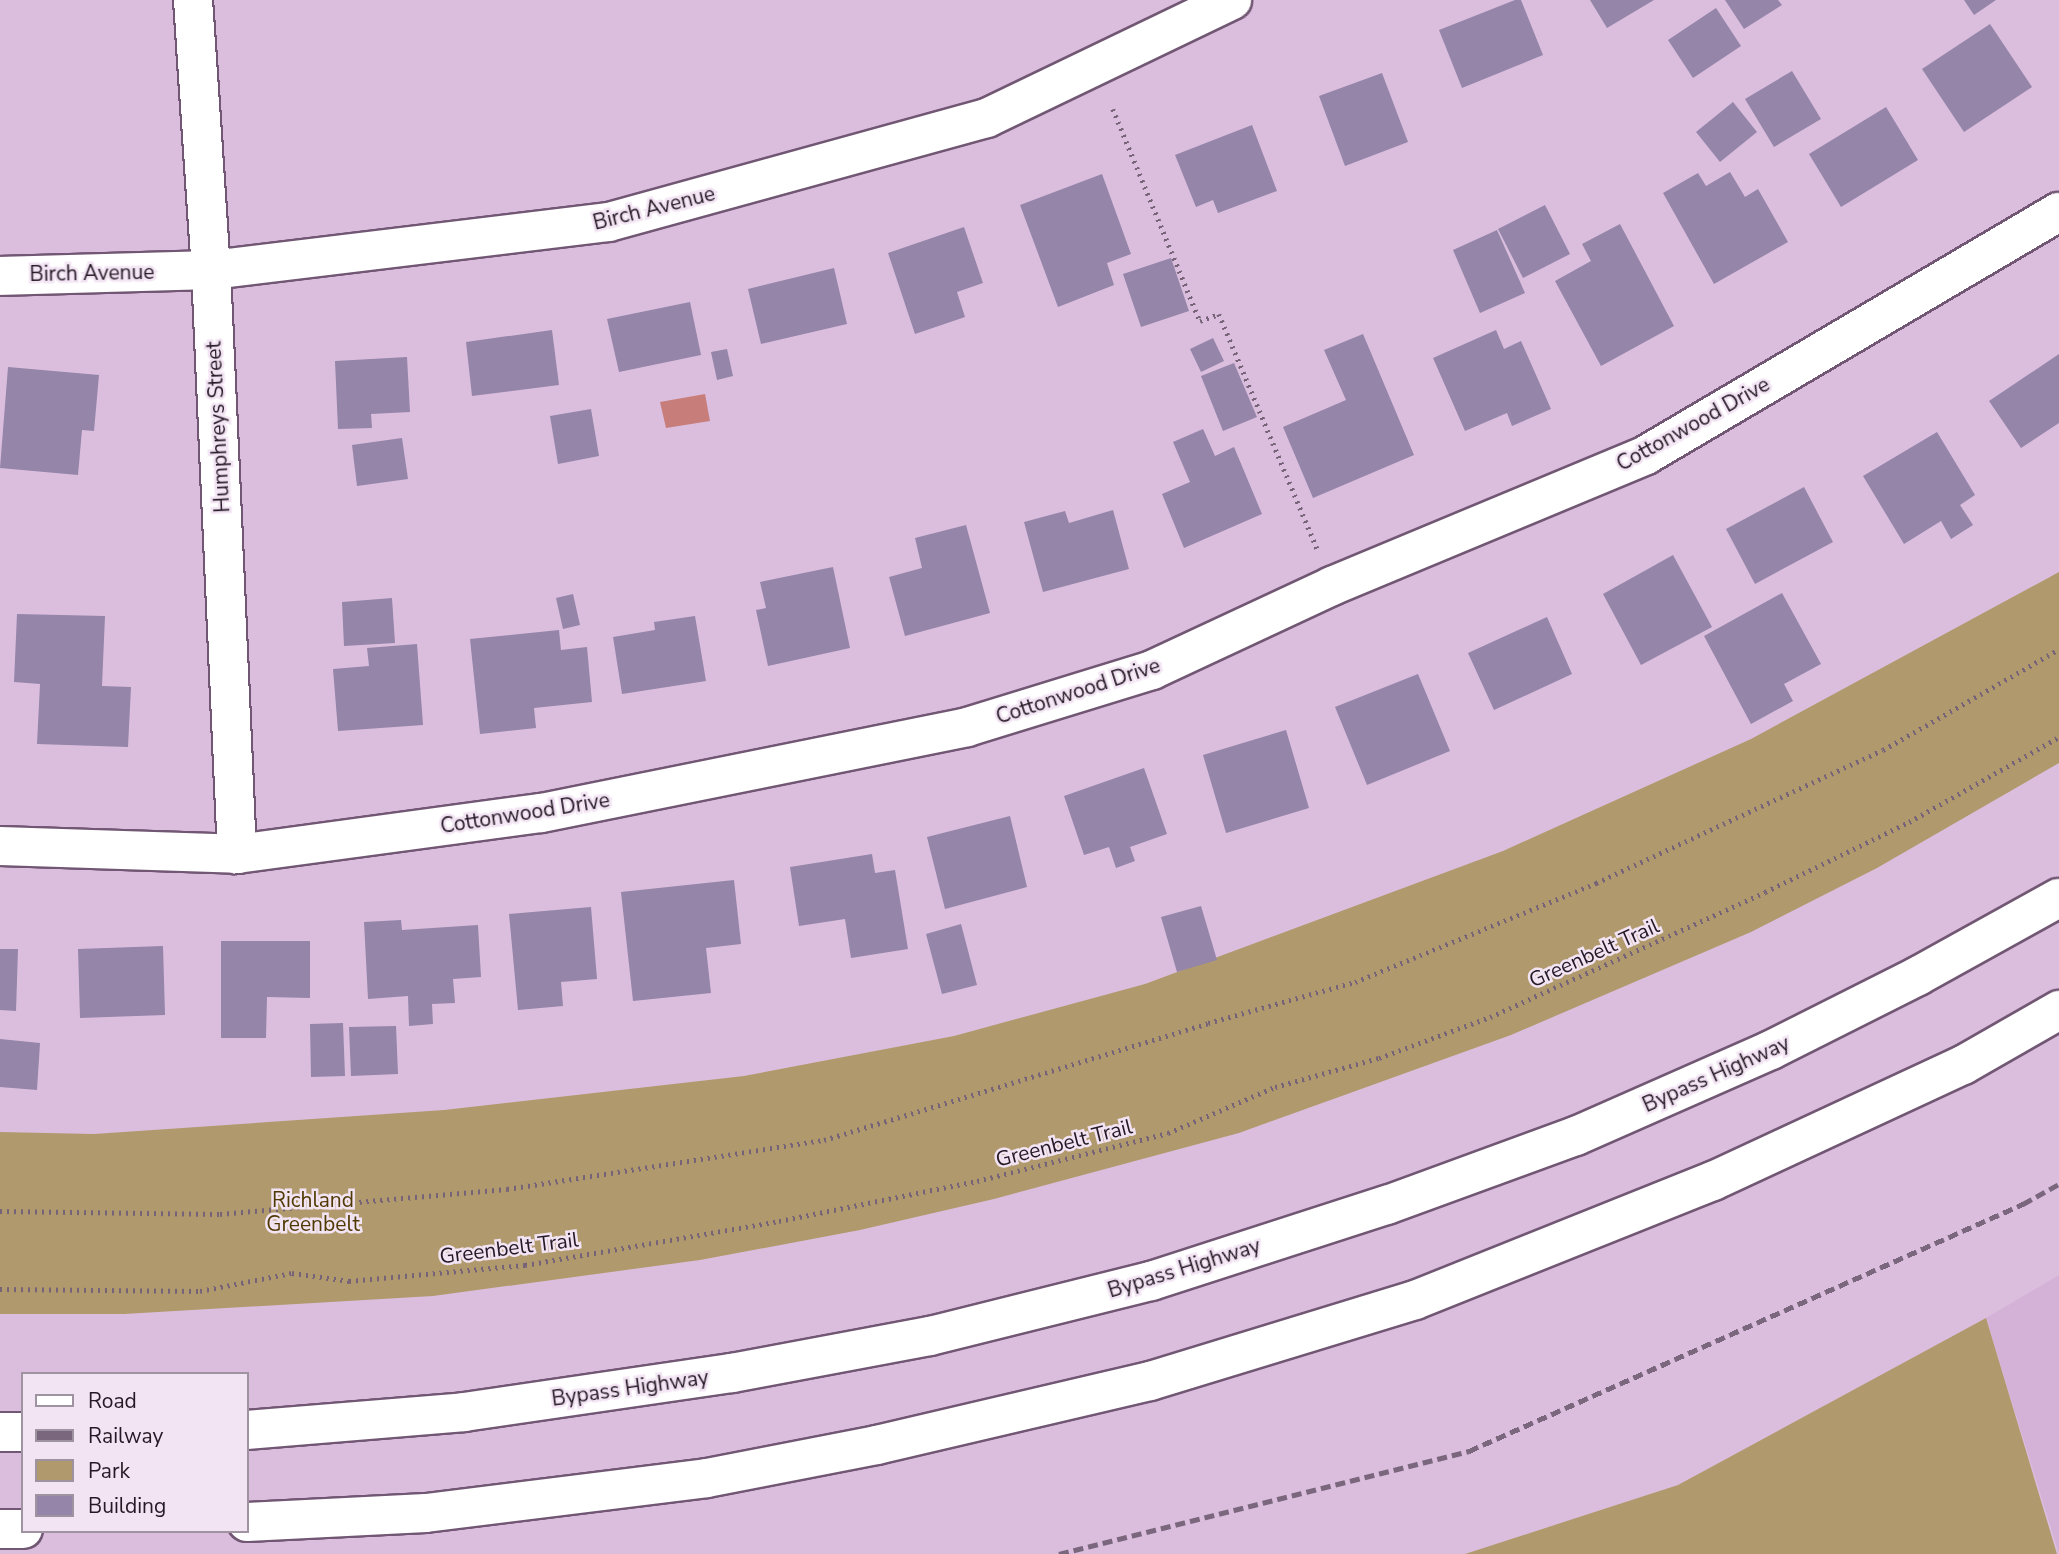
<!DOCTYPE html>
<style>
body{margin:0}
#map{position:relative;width:2059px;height:1554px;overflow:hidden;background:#dbbede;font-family:"Nunito Sans",sans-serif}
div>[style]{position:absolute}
.built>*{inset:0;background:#d4b1d7}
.green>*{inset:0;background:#b09a6d}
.water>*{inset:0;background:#c77e7a}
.building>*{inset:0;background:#9485a9}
.path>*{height:4.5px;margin-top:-2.25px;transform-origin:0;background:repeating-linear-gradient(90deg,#776378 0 2px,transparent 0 7px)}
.roads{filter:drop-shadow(2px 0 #715773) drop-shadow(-2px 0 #715773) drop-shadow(0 2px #715773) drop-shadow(0 -2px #715773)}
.minor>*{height:38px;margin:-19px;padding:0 19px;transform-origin:19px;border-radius:19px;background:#fff}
.highway>*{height:38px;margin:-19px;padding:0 19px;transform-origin:19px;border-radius:19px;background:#fff}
.rail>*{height:5px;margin-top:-2.5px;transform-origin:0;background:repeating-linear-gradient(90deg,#7b677d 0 10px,transparent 0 15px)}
span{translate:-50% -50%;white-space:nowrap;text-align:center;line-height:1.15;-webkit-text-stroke:5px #f3e4f4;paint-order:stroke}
.street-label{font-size:21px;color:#241925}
.park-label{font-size:21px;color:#503a03}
.legend{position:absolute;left:21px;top:1372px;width:228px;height:161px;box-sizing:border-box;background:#f3e4f4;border:2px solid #a093a1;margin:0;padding:9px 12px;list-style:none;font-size:21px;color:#241925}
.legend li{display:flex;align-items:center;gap:14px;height:35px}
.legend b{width:35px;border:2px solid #a093a1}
</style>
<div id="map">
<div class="built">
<div style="clip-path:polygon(2059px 1275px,2059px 1554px,1986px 1318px)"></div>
</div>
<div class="green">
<div style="clip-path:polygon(2059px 572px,2059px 763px,1877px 868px,1751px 932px,1511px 1035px,1339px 1097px,1239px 1133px,994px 1199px,860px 1230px,700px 1260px,433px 1296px,124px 1314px,0 1314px,0 1132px,94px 1134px,444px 1110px,744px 1076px,954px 1036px,1145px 984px,1503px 851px,1751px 739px)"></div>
<div style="clip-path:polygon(1986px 1318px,2057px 1554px,1465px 1554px,1678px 1485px)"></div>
</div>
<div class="water">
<div style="clip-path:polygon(705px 394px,710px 421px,666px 428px,660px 402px)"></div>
</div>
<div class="building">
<div style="clip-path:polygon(1515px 0,1521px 0,1543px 55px,1462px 88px,1439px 30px)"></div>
<div style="clip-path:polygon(1590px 0,1654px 0,1607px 28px)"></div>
<div style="clip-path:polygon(1725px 0,1778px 0,1782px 5px,1744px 29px)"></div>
<div style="clip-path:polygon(1964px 0,1996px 0,1974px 15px)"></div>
<div style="clip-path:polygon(1716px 8px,1741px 46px,1693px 78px,1668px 40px)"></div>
<div style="clip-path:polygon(1990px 24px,2032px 87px,1964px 132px,1922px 69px)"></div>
<div style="clip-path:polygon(1792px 71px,1821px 119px,1774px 147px,1745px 99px)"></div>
<div style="clip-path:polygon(1382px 73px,1408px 142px,1345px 166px,1319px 96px)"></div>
<div style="clip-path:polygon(1733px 102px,1757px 132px,1720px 162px,1696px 132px)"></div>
<div style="clip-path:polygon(1886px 107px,1918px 160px,1841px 207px,1809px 154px)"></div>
<div style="clip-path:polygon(1252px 125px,1277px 191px,1218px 213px,1213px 200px,1196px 207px,1175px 155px)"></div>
<div style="clip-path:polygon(1730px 172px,1745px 197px,1758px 189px,1788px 242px,1714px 284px,1663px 193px,1698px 173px,1706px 186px)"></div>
<div style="clip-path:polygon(1102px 174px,1131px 254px,1107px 263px,1114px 285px,1058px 307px,1020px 205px)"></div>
<div style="clip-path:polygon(1545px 205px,1570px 254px,1523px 278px,1498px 229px)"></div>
<div style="clip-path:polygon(1620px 224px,1674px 326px,1601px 366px,1555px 281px,1591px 261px,1582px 244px)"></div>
<div style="clip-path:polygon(964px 227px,983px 283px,957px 292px,965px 317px,915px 334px,888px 253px)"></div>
<div style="clip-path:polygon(1497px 230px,1525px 293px,1480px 313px,1453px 250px)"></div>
<div style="clip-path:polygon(1171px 258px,1189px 311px,1141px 327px,1123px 274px)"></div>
<div style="clip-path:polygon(834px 268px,847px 324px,761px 344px,748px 289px)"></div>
<div style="clip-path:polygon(690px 302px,701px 355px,619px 372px,607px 319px)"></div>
<div style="clip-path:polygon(552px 330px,559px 385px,472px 396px,466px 342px)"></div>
<div style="clip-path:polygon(1496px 330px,1504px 349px,1521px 341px,1551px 409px,1512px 426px,1507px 413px,1465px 431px,1433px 358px)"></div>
<div style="clip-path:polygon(1363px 334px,1414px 455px,1313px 498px,1283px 427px,1346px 400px,1324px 350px)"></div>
<div style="clip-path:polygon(1213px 338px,1224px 361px,1201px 372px,1190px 349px)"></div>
<div style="clip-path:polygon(727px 349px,733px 376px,717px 380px,711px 352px)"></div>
<div style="clip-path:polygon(2059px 354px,2059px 423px,2021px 448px,1989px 401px)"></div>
<div style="clip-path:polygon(407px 357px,410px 412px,371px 414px,372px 428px,338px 429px,335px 361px)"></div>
<div style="clip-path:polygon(1234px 363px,1257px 417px,1223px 431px,1201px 376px)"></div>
<div style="clip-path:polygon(8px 367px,99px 375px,94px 431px,82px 430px,78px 475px,0 468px)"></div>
<div style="clip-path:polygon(591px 409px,599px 456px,558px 464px,550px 416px)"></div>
<div style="clip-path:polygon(1203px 429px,1215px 456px,1234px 447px,1262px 514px,1184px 548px,1162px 494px,1190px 482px,1173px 442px)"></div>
<div style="clip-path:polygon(1937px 432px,1975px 495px,1960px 505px,1973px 525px,1951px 539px,1941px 521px,1904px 544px,1863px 476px)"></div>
<div style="clip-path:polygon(402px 438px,408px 479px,357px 486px,352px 445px)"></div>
<div style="clip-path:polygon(1804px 487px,1833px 542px,1755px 584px,1726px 529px)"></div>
<div style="clip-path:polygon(1113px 510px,1129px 569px,1043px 592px,1024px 522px,1065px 511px,1069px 523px)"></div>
<div style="clip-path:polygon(966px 525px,990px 613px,905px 636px,889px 577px,922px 568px,915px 538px)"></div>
<div style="clip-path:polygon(1673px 555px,1712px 627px,1641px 665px,1603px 594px)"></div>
<div style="clip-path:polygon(833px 567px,850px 648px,768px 666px,756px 610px,766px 608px,760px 582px)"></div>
<div style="clip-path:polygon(1782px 593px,1821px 664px,1784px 684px,1793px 701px,1751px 724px,1704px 636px)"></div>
<div style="clip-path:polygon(573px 594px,580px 625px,563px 629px,556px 598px)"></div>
<div style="clip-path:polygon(392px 598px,395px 643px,344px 646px,342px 602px)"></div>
<div style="clip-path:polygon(17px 614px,105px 616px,102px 686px,131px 687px,128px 747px,37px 744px,40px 684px,14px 682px)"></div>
<div style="clip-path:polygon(695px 616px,706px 681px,622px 694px,613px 637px,655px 630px,654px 622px)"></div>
<div style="clip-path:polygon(1547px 617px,1572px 674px,1494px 710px,1468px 653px)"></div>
<div style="clip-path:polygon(559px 630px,561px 650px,587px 647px,592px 702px,534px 708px,536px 728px,480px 734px,470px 639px)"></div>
<div style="clip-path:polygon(417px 644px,423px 725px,338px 731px,333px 669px,369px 666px,367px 648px)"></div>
<div style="clip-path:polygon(1418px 674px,1450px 751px,1367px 785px,1335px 707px)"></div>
<div style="clip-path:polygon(1286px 730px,1309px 808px,1226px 833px,1203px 755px)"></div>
<div style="clip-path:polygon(1144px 768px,1167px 834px,1130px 847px,1135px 861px,1116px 868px,1109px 847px,1084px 855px,1064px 796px)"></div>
<div style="clip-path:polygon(1010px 816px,1027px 887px,945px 909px,927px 837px)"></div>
<div style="clip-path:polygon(872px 854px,875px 873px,895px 870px,908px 949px,851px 958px,845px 919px,799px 926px,790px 867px)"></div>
<div style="clip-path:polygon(734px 880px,741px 944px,706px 948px,711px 993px,633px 1001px,621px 892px)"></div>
<div style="clip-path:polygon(1201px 906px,1217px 960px,1177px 972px,1161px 917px)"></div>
<div style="clip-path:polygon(591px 907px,597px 979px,561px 982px,563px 1006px,518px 1010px,509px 914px)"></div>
<div style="clip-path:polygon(401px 920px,402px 930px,478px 925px,481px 977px,453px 979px,455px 1003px,432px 1004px,433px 1024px,409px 1026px,408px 996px,368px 999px,364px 922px)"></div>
<div style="clip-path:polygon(961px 924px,977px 985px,942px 994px,926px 934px)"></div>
<div style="clip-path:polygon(221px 941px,310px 941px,310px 998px,267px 997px,266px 1038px,221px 1038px)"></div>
<div style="clip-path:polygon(163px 946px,165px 1015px,80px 1018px,78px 949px)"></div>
<div style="clip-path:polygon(0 949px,18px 949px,16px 1011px,0 1010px)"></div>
<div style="clip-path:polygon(343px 1023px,345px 1076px,311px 1077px,310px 1024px)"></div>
<div style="clip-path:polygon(396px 1026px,398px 1074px,351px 1076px,349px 1027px)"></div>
<div style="clip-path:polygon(0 1039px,40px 1043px,37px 1090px,0 1087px)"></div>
</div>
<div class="path">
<div style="left:1113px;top:109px;width:229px;rotate:67.7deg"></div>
<div style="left:1200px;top:321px;width:20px;rotate:-20deg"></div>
<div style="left:1219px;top:314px;width:257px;rotate:67.3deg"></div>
<div style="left:0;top:1211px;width:220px;rotate:0.8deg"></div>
<div style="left:220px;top:1214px;width:288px;rotate:-5deg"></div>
<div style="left:507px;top:1189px;width:321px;rotate:-8.8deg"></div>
<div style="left:824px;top:1140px;width:401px;rotate:-16.9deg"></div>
<div style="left:1208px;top:1023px;width:153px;rotate:-15.6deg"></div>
<div style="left:1355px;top:982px;width:261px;rotate:-22.3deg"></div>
<div style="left:1596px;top:883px;width:316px;rotate:-24.9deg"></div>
<div style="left:1883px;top:750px;width:203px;rotate:-29.8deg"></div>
<div style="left:0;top:1289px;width:200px;rotate:0.6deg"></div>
<div style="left:200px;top:1291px;width:94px;rotate:-11.1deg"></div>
<div style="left:292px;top:1273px;width:58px;rotate:8deg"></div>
<div style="left:349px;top:1281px;width:177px;rotate:-5.2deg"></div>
<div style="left:525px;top:1265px;width:258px;rotate:-9.8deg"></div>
<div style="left:779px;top:1221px;width:202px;rotate:-11.4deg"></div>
<div style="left:977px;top:1181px;width:197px;rotate:-14.1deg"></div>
<div style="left:1168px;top:1133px;width:116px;rotate:-23.3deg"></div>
<div style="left:1275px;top:1087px;width:108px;rotate:-15.6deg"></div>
<div style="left:1379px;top:1058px;width:118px;rotate:-20.3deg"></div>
<div style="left:1490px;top:1017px;width:302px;rotate:-24.4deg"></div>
<div style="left:1765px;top:892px;width:160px;rotate:-25.9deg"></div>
<div style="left:1909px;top:822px;width:172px;rotate:-29.5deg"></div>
</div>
<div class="roads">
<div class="minor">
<div style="left:193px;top:0;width:271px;rotate:86.2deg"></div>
<div style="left:211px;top:270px;width:585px;rotate:87.45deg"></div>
<div style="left:0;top:276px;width:211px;rotate:-1.6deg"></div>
<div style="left:211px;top:270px;width:401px;rotate:-6.9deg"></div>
<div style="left:609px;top:222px;width:392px;rotate:-15.4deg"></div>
<div style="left:987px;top:118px;width:272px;rotate:-25.7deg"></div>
<div style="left:0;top:846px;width:237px;rotate:1.9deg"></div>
<div style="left:237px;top:854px;width:307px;rotate:-7.7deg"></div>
<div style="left:541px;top:813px;width:435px;rotate:-11.4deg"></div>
<div style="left:967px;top:727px;width:194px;rotate:-17.1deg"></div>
<div style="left:1152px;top:670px;width:199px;rotate:-25deg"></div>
<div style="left:1332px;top:586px;width:340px;rotate:-22.6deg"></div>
<div style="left:1646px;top:455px;width:479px;rotate:-30.5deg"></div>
</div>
<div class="highway">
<div style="left:247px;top:1430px;width:218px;rotate:-4.7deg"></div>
<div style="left:464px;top:1412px;width:271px;rotate:-8.3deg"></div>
<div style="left:732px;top:1373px;width:201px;rotate:-10.6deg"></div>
<div style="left:930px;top:1336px;width:228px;rotate:-14deg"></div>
<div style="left:1151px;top:1281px;width:248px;rotate:-17.9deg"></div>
<div style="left:1387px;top:1205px;width:201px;rotate:-20.1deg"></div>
<div style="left:1576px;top:1136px;width:213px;rotate:-23.8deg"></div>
<div style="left:1771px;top:1050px;width:165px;rotate:-26.7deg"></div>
<div style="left:1918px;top:976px;width:161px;rotate:-29deg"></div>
<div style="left:0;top:1432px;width:23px"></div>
<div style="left:247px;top:1522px;width:179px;rotate:-2.9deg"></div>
<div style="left:426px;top:1513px;width:283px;rotate:-7.1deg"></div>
<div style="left:707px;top:1478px;width:173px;rotate:-11deg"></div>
<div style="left:877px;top:1445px;width:280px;rotate:-13.2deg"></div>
<div style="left:1150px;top:1381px;width:277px;rotate:-17deg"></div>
<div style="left:1415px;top:1300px;width:321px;rotate:-21.8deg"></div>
<div style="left:1713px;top:1181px;width:276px;rotate:-24.9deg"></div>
<div style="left:1963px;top:1065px;width:111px;rotate:-29.8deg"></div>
<div style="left:0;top:1529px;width:23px"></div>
</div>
</div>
<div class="rail">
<div style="left:1059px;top:1554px;width:423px;rotate:-14.1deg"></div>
<div style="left:1469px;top:1451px;width:607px;rotate:-24.03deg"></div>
<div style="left:2023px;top:1204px;width:41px;rotate:-29.1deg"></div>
</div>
<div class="street-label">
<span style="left:654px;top:208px;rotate:-14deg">Birch Avenue</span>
<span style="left:92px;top:273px;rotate:-1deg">Birch Avenue</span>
<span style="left:1693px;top:424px;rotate:-29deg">Cottonwood Drive</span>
<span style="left:218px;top:427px;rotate:-93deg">Humphreys Street</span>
<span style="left:1078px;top:691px;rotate:-18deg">Cottonwood Drive</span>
<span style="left:525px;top:813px;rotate:-9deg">Cottonwood Drive</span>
<span style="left:1594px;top:953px;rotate:-24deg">Greenbelt Trail</span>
<span style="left:1716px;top:1074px;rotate:-24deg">Bypass Highway</span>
<span style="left:1064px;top:1143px;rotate:-14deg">Greenbelt Trail</span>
<span style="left:509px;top:1248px;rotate:-7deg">Greenbelt Trail</span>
<span style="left:1184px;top:1268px;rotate:-17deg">Bypass Highway</span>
<span style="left:630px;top:1388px;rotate:-8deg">Bypass Highway</span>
</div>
<div class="park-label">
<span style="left:313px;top:1212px">Richland<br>Greenbelt</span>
</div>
<ul class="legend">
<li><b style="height:9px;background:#fff"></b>Road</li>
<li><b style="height:9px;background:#7b677d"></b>Railway</li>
<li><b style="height:19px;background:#b09a6d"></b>Park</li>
<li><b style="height:19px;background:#9485a9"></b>Building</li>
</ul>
</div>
